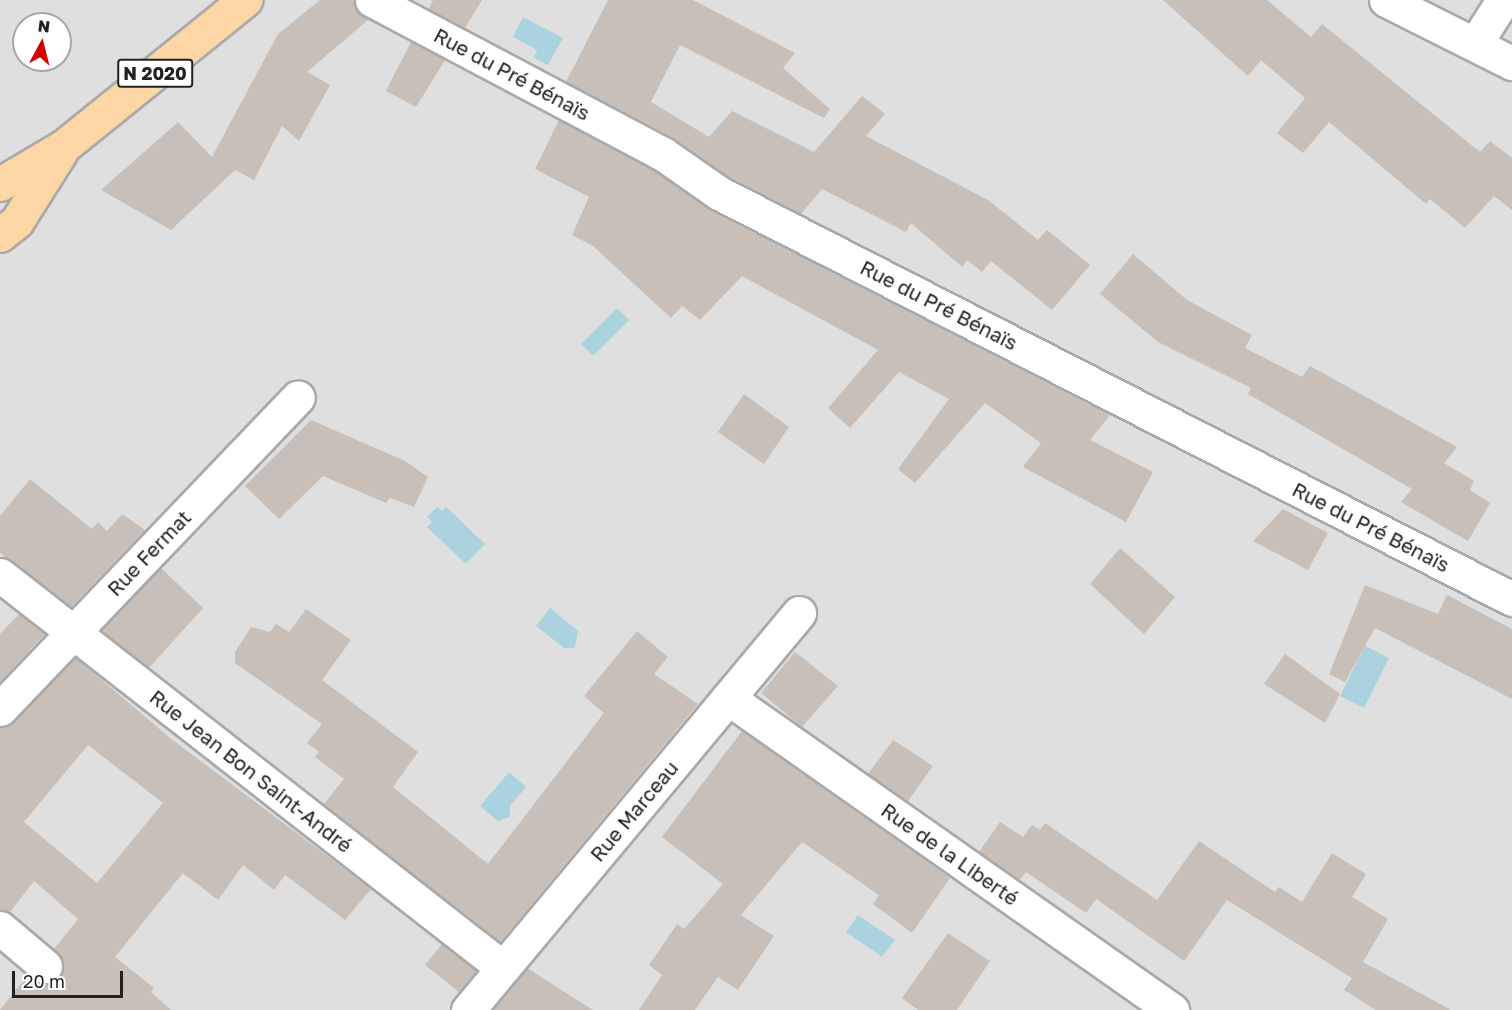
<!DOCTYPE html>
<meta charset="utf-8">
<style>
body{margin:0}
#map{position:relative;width:1512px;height:1010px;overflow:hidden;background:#f2efe9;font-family:"Golos Text",sans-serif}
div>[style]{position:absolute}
.residential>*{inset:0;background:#e0dfdf}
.water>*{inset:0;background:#aad3df}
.building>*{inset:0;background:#c7bfb8}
.roads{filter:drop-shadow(2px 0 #a9a9a9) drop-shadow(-2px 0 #a9a9a9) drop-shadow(0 2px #a9a9a9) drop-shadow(0 -2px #a9a9a9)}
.minor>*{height:33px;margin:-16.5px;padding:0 16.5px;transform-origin:16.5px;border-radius:16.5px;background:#fff}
.major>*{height:33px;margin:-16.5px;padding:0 16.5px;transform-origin:16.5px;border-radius:16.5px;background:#fcd6a4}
span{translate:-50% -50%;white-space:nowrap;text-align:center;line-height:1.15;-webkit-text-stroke:5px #fff;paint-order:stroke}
.shield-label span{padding:2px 4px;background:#fff;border:2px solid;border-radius:4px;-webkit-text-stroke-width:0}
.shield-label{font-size:18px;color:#222;font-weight:700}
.street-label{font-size:20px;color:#222}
.north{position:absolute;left:12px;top:12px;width:60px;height:60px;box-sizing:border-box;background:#fff;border:2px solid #a7a7a7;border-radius:50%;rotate:7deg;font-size:16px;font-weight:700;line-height:24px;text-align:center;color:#222}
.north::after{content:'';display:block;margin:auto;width:21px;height:27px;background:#d40000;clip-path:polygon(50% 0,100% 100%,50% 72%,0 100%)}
.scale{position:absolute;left:12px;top:971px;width:111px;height:27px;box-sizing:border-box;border:3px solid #222;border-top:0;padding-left:8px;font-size:18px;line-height:21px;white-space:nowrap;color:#222;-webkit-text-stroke:4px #fff;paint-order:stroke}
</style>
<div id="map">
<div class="residential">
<div style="clip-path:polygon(evenodd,0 0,1512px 0,1512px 1010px,0 1010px,0 0,24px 24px,60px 24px,60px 60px,24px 60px,24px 24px)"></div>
</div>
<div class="water">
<div style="clip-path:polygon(523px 17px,563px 38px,548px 65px,534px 58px,537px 50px,513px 37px)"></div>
<div style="clip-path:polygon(617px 308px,629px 320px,593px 356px,581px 344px)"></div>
<div style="clip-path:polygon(437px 507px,442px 511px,446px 507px,485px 544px,466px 564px,427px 527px,432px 522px,427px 517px)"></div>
<div style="clip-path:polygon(550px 608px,578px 631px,575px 648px,564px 648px,536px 626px)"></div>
<div style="clip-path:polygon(1365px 646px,1389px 658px,1364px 708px,1340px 696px)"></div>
<div style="clip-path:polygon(509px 772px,526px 787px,510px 806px,510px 817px,498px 821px,480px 806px)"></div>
<div style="clip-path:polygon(858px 915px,895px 940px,882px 957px,846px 932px)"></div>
</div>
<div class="building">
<div style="clip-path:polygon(320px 0,353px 0,369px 19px,307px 72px,330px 85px,299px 141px,282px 126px,254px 180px,235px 170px,171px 230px,101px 190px,178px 122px,212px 157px,278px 34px)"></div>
<div style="clip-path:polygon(433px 0,482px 0,465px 28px,429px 9px)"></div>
<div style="clip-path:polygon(608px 0,693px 0,795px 53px,783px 68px,830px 109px,824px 118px,680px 45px,651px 102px,709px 137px,732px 111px,814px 152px,862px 96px,885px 114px,866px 136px,988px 200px,1038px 240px,1047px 230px,1090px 265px,1052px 310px,991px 261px,982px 272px,967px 260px,962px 267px,911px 223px,906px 232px,822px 189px,801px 214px,729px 177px,672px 137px,566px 82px)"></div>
<div style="clip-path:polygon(1163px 0,1267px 0,1311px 37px,1322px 24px,1480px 152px,1490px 141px,1512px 158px,1512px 210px,1494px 196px,1465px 228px,1430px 199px,1426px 204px,1329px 122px,1303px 153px,1277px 133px,1305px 98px,1261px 60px,1248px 76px)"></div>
<div style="clip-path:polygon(411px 42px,445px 60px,416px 107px,386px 91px)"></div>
<div style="clip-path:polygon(559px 120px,653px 170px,710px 210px,1110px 415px,1090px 440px,1153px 472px,1126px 522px,1023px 467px,1041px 443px,985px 403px,915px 483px,898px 469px,949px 399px,899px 372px,850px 428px,828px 408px,878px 350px,742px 276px,700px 320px,682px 306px,671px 318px,593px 246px,572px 235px,589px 197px,535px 169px)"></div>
<div style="clip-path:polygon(1133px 254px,1187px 300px,1252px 335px,1245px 348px,1302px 377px,1310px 366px,1457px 447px,1444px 463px,1474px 481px,1470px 490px,1490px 503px,1468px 541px,1401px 502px,1412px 489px,1248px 394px,1251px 388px,1158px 342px,1100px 294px)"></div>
<div style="clip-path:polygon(744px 394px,789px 427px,764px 464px,718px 432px)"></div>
<div style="clip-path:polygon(311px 420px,405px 461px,428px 477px,414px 507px,390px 498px,386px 503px,323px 476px,279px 519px,245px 486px)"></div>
<div style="clip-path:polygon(30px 479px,92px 529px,98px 522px,107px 531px,122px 514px,145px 530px,71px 607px,0 553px,0 516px)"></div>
<div style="clip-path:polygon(1283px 509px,1328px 533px,1308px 570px,1253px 541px)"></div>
<div style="clip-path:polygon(1120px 548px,1175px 597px,1144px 634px,1090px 584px)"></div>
<div style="clip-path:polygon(161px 568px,203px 608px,149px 668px,101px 630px)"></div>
<div style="clip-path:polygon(1365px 585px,1438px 614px,1447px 595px,1512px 629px,1512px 699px,1375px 628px,1345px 682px,1329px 674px)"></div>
<div style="clip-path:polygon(306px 609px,351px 640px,322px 680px,418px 752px,393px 787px,488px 864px,604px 713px,584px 696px,637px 631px,668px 657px,654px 674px,698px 704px,500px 942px,324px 804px,344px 779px,315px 757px,319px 752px,307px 743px,322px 724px,235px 663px,235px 652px,251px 627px,270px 632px,276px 624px,289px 632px)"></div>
<div style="clip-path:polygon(19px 614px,45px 634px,0 682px,0 634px)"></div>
<div style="clip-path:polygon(795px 652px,838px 686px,802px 727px,761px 693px)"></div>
<div style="clip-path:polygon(1285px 654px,1340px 694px,1325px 723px,1264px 684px)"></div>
<div style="clip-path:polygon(evenodd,75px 657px,170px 738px,371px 889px,345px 920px,285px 875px,274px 890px,243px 865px,218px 900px,183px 873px,115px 957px,154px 988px,151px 992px,171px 1010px,0 1010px,27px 976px,42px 984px,59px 978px,63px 960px,54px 949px,78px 919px,34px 881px,10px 912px,0 910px,0 727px,14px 722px,75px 657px,88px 745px,163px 803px,97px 883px,24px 822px,88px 745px)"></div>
<div style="clip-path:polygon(742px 731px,950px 878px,912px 933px,873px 904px,879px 895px,802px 842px,741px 915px,774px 936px,738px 990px,718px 977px,695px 1010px,639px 1010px,662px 975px,649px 965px,677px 924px,684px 929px,723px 884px,662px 837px)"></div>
<div style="clip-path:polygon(893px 740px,933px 766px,908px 801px,868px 774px)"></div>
<div style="clip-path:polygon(1000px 822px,1023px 837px,1032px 825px,1040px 830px,1045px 823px,1157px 900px,1199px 841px,1275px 892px,1279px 887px,1302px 902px,1332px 853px,1366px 874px,1352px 897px,1388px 919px,1363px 962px,1451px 1010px,1376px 1010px,1344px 990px,1352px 978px,1227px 900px,1184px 961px,1096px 899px,1086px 913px,1026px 872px,1020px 880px,979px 852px)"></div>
<div style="clip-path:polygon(948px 933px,990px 961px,957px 1010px,918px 1010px,902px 998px)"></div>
<div style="clip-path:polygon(442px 944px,476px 971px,459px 992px,425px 965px)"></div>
<div style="clip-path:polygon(527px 968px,593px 1010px,492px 1010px)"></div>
</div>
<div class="roads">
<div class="minor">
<div style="left:372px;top:0;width:329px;rotate:27.9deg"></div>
<div style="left:663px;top:154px;width:68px;rotate:34.9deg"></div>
<div style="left:719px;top:193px;width:891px;rotate:27.11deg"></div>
<div style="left:1386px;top:0;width:141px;rotate:26.6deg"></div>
<div style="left:1475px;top:44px;width:52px;rotate:-57.5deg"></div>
<div style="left:0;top:575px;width:638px;rotate:38deg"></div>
<div style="left:728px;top:698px;width:543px;rotate:35.1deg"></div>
<div style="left:0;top:709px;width:431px;rotate:-46.3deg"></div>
<div style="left:0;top:928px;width:59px;rotate:40.2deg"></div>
<div style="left:468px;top:1010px;width:517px;rotate:-50.18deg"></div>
</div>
<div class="major">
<div style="left:0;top:184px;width:74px;rotate:-30.7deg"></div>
<div style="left:64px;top:146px;width:233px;rotate:-38.9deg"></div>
<div style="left:0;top:235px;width:22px;rotate:-39deg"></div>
<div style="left:17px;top:221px;width:80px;rotate:-57.7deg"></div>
</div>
</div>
<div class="shield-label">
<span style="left:155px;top:73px">N 2020</span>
</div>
<div class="street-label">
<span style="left:512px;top:74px;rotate:28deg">Rue du Pré Bénaïs</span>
<span style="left:939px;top:305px;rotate:27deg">Rue du Pré Bénaïs</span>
<span style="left:1371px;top:527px;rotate:27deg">Rue du Pré Bénaïs</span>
<span style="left:149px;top:553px;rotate:-46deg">Rue Fermat</span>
<span style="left:251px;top:771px;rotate:38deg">Rue Jean Bon Saint-André</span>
<span style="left:634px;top:811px;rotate:-50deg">Rue Marceau</span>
<span style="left:950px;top:854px;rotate:35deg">Rue de la Liberté</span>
</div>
<div class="north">N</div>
<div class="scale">20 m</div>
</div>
